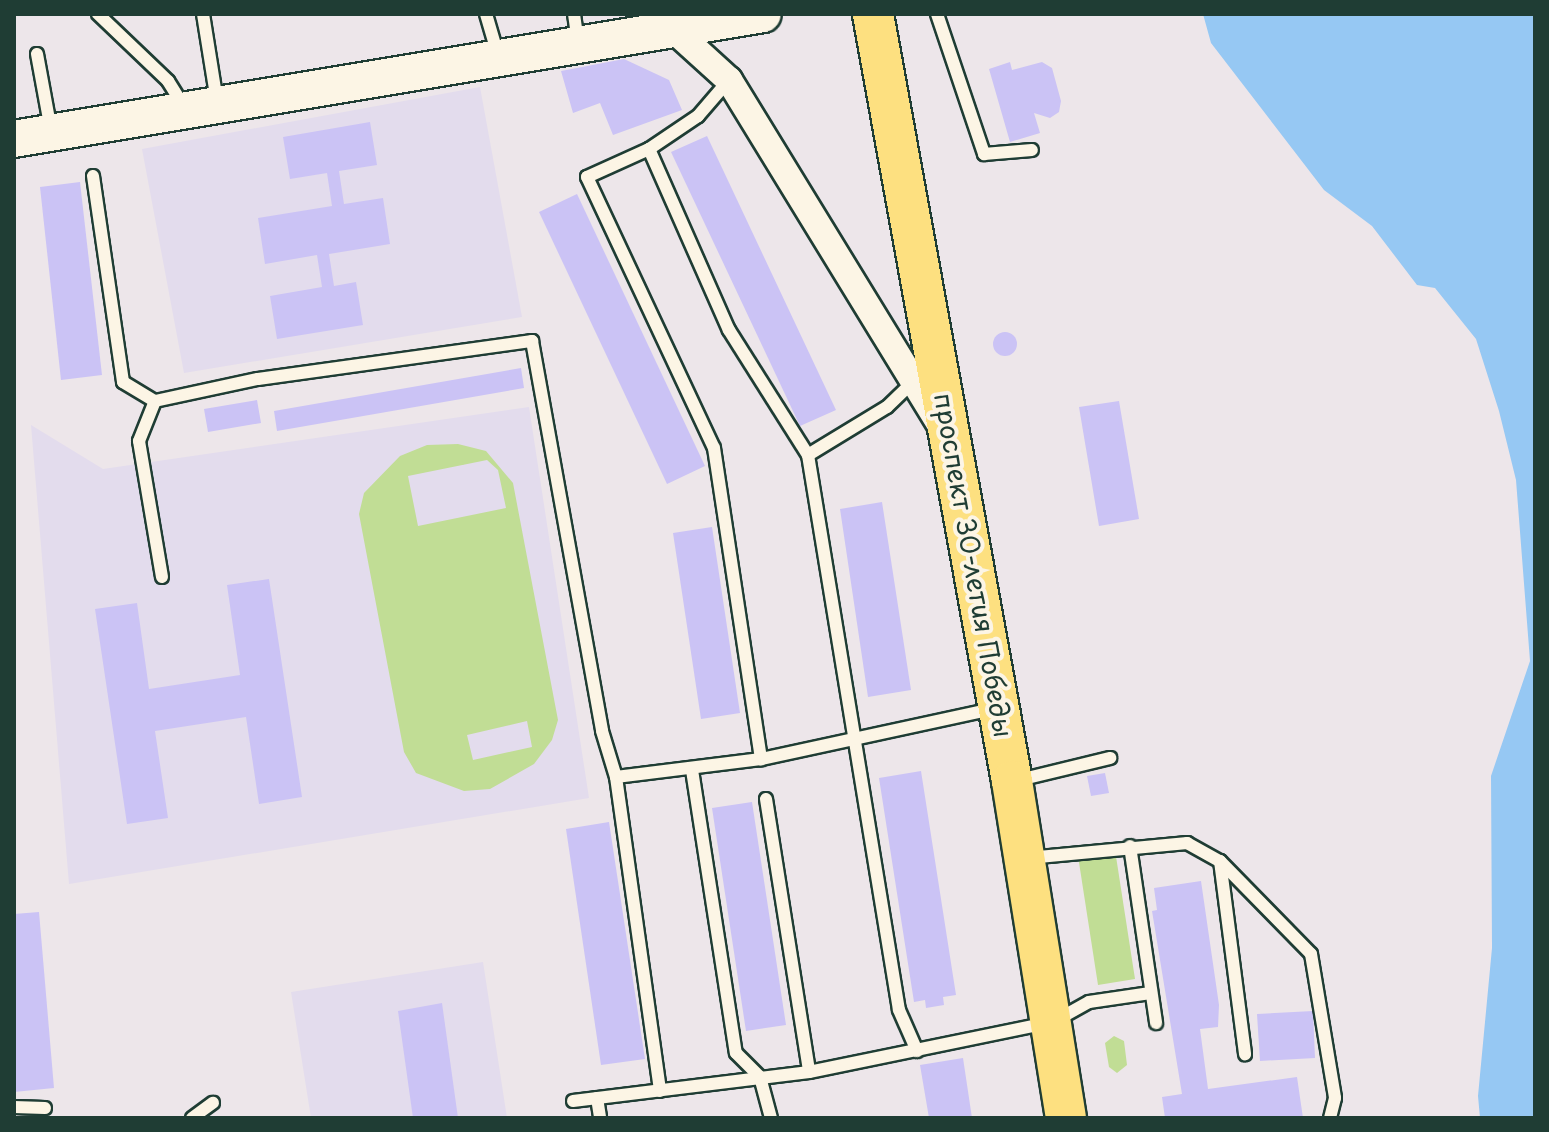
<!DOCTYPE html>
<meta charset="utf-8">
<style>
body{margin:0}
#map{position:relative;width:1549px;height:1132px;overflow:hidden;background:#ede6ea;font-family:"Playpen Sans",sans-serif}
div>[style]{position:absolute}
.built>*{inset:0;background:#e3dced}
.green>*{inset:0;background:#c1dd95}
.water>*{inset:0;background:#96c8f3}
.building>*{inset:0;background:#cbc3f5}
.round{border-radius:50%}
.roads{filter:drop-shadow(2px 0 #1f3d34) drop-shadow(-2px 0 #1f3d34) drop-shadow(0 2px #1f3d34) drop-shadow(0 -2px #1f3d34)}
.lane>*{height:12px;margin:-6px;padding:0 6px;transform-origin:6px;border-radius:6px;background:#fcf5e5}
.street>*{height:26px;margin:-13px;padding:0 13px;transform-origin:13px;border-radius:13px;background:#fcf5e5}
.secondary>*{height:36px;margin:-18px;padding:0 18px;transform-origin:18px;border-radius:18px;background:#fcf5e5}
.primary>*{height:40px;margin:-20px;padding:0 20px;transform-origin:20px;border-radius:20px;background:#fde080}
span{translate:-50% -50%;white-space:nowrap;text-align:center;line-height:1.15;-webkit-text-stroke:8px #fcf5e5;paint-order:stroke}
.street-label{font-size:26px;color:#1f3d34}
.frame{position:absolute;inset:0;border:16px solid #1f3d34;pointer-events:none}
</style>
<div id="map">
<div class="built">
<div style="clip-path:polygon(480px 87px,522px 317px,184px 373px,142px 149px)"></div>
<div style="clip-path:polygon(529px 407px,589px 798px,69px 884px,31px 425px,103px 469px)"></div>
<div style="clip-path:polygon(483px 962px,507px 1118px,311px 1118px,291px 992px)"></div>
</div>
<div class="green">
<div style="clip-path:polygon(evenodd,458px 444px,486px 451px,513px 483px,558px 720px,552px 740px,534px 764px,490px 789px,464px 791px,416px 773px,404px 752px,359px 514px,364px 493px,400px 456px,427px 445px,458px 444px,487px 460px,498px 470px,506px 508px,418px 526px,408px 476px,487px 460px,458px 444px,527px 721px,532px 747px,473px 760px,467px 735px,527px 721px)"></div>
<div style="clip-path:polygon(1115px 850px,1135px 979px,1098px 985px,1078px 856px)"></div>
<div style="clip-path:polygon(1114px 1036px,1124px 1041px,1127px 1065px,1117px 1073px,1109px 1067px,1105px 1043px)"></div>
</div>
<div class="water">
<div style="clip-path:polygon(1203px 14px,1535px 14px,1535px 1118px,1480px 1118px,1478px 1096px,1492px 948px,1491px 776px,1530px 661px,1516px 480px,1499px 411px,1476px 339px,1435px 288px,1417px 285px,1372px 226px,1324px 190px,1211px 43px)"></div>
</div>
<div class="building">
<div style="clip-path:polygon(624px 59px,669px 80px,682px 110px,613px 135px,600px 103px,573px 113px,561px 71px)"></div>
<div style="clip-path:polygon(1010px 62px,1012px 70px,1042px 62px,1052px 68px,1061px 101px,1059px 112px,1050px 118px,1034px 113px,1040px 133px,1010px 142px,989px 69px)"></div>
<div style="clip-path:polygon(370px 122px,377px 165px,339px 171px,344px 204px,383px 198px,390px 244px,329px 254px,334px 286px,356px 282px,363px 325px,277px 339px,270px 296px,322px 287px,317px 255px,265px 264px,258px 218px,332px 206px,327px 173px,290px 179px,283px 137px)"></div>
<div style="clip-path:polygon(707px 136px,836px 410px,800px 426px,671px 152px)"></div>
<div style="clip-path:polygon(80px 182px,102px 375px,61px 380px,40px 187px)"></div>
<div style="clip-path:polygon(577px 194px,705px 466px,667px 484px,539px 212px)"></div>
<div class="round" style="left:993px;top:332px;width:24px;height:24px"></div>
<div style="clip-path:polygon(521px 368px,524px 388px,277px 431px,274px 411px)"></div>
<div style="clip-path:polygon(257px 400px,261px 423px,208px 432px,204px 409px)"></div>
<div style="clip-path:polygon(1119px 401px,1139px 519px,1099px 526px,1079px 407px)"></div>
<div style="clip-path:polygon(882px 502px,911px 690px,868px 697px,840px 509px)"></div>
<div style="clip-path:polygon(712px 527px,740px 713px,701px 719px,673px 533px)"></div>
<div style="clip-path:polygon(269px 579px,302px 797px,259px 804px,246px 717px,155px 731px,168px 818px,127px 824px,95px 609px,137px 603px,149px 689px,240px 675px,227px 585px)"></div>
<div style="clip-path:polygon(921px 771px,956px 995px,943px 997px,944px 1005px,926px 1008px,925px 1000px,914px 1002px,879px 778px)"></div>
<div style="clip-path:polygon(1105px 773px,1109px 793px,1091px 796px,1087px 776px)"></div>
<div style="clip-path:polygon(752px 802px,786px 1025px,746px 1031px,712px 808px)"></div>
<div style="clip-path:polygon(609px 822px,645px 1059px,601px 1065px,566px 829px)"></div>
<div style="clip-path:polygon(1201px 881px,1219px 1005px,1218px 1027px,1200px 1029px,1208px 1089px,1297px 1077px,1303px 1118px,1165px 1118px,1162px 1097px,1182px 1094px,1152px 911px,1157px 910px,1154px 888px)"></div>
<div style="clip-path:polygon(39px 912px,54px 1088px,14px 1092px,14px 914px)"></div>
<div style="clip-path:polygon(442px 1003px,458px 1118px,413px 1118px,398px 1011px)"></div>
<div style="clip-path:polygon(1313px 1011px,1315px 1058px,1260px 1061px,1257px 1014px)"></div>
<div style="clip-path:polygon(963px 1058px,972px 1118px,929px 1118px,920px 1065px)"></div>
</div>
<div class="roads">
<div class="lane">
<div style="left:98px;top:14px;width:97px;rotate:43.7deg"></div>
<div style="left:168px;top:81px;width:28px;rotate:58deg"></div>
<div style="left:203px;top:14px;width:88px;rotate:80.9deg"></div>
<div style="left:486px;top:14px;width:43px;rotate:73.7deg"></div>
<div style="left:574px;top:14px;width:29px;rotate:82deg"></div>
<div style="left:937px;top:14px;width:148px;rotate:71.4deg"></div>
<div style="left:984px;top:154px;width:48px;rotate:-4.8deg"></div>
<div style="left:37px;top:54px;width:77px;rotate:79.6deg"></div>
<div style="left:729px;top:80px;width:48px;rotate:130.7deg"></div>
<div style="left:698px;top:116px;width:59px;rotate:146deg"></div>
<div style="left:649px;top:149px;width:198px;rotate:66.2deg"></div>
<div style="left:729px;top:330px;width:148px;rotate:57.7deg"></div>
<div style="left:808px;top:455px;width:562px;rotate:80.69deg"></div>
<div style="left:899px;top:1010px;width:45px;rotate:66.3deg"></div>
<div style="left:649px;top:149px;width:68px;rotate:155.7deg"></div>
<div style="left:587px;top:177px;width:299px;rotate:64.9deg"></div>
<div style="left:714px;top:448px;width:315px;rotate:81.4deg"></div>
<div style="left:93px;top:176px;width:208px;rotate:81.7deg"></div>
<div style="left:123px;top:382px;width:37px;rotate:31deg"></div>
<div style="left:808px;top:455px;width:92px;rotate:-31.3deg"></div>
<div style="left:887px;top:407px;width:36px;rotate:-44deg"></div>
<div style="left:162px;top:577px;width:138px;rotate:-99.6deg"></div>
<div style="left:139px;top:441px;width:43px;rotate:-68.2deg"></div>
<div style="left:155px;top:401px;width:105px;rotate:-12.1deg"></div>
<div style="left:258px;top:379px;width:277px;rotate:-7.9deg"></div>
<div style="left:532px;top:341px;width:396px;rotate:79.8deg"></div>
<div style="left:602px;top:731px;width:48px;rotate:73.1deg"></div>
<div style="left:616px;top:777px;width:146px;rotate:-7.1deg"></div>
<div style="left:761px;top:759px;width:236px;rotate:-12.2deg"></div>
<div style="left:692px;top:770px;width:286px;rotate:81.2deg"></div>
<div style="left:736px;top:1053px;width:34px;rotate:45deg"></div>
<div style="left:760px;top:1077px;width:42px;rotate:75deg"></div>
<div style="left:616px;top:777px;width:317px;rotate:82deg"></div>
<div style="left:1019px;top:780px;width:94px;rotate:-13.6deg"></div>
<div style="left:766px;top:799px;width:276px;rotate:81deg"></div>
<div style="left:1130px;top:846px;width:179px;rotate:81.6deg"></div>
<div style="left:1028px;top:858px;width:160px;rotate:-5.4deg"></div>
<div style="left:1187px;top:843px;width:38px;rotate:29deg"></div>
<div style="left:1220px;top:861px;width:195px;rotate:82.6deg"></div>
<div style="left:1220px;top:861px;width:130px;rotate:45.6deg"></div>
<div style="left:1311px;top:954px;width:146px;rotate:80.5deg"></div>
<div style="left:1335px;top:1098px;width:21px;rotate:104deg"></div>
<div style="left:597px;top:1098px;width:20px;rotate:81deg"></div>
<div style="left:573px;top:1101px;width:238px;rotate:-7deg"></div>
<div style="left:809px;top:1072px;width:249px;rotate:-11.6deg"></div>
<div style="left:1053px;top:1022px;width:41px;rotate:-29.1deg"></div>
<div style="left:1089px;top:1002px;width:62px;rotate:-8.4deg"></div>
<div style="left:14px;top:1107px;width:31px;rotate:2deg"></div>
<div style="left:192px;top:1118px;width:26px;rotate:-36deg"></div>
</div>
<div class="street">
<div style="left:675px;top:31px;width:73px;rotate:42.2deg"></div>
<div style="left:729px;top:80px;width:404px;rotate:58.5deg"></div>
</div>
<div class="secondary">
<div style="left:14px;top:139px;width:759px;rotate:-9.47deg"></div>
</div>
<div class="primary">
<div style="left:873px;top:14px;width:779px;rotate:79.73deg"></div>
<div style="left:1012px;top:781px;width:341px;rotate:80.9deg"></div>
</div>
</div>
<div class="street-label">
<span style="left:974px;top:565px;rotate:80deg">проспект 30-летия Победы</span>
</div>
<div class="frame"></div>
</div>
